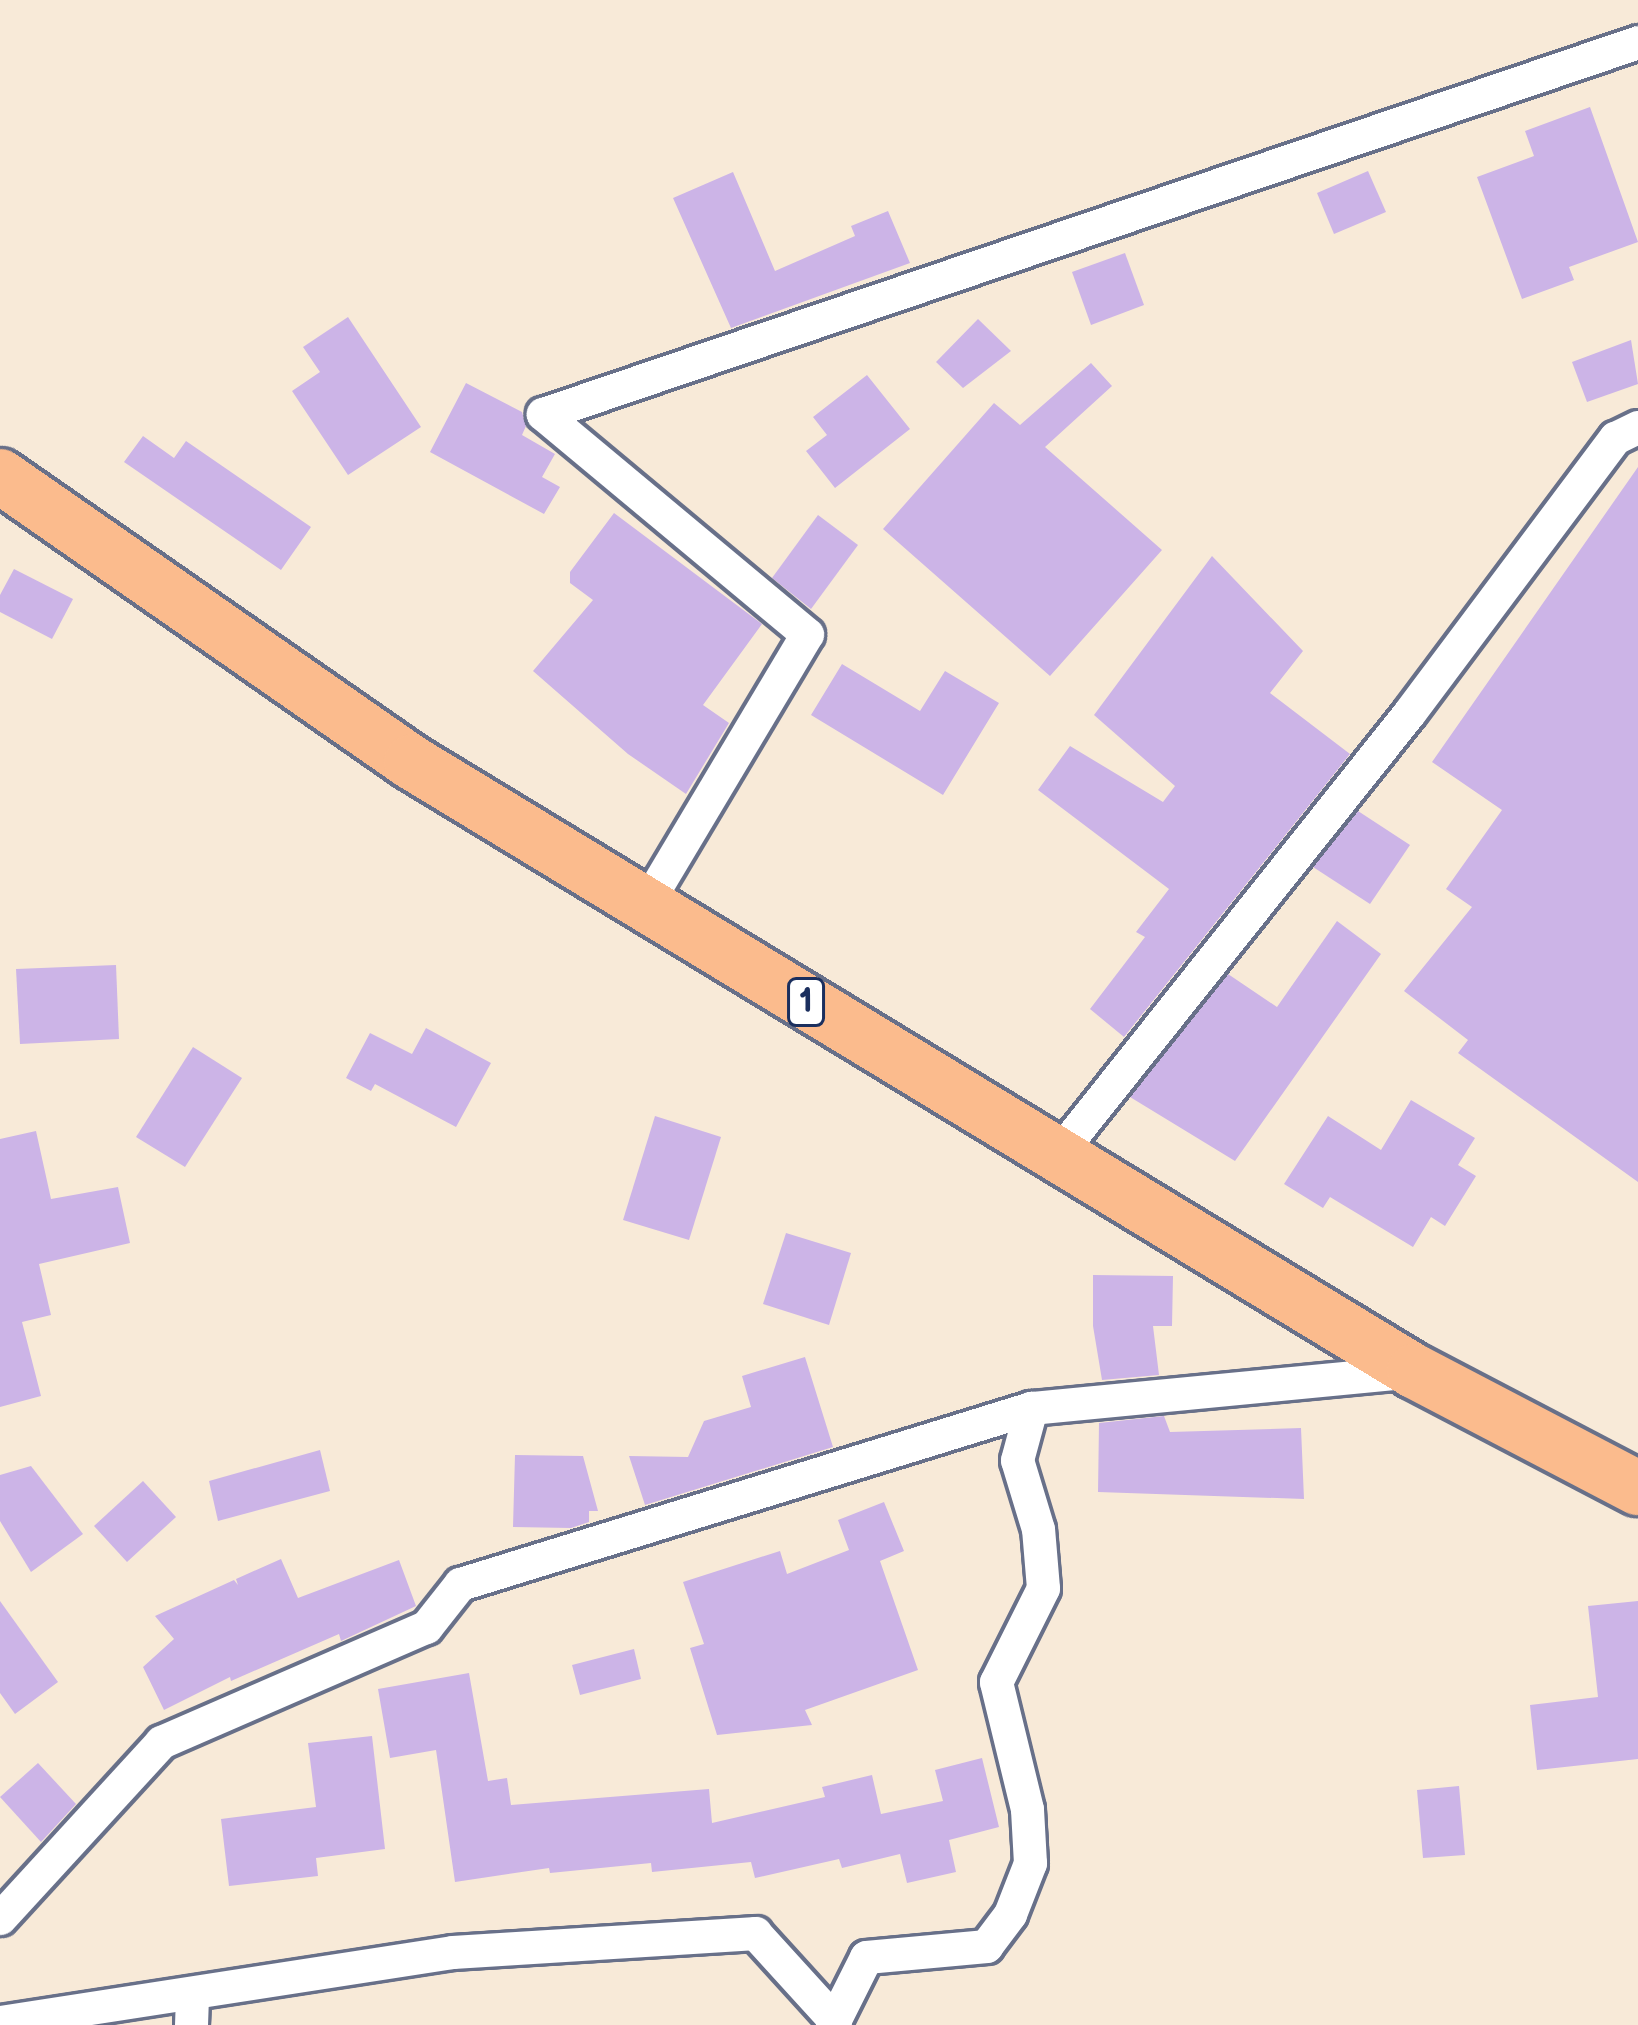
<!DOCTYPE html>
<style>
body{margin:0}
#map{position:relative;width:1638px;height:2025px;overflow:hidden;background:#f8ead8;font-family:"Balsamiq Sans",sans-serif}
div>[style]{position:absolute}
.building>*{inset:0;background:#ccb4e7}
.roads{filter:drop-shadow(3px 0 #687089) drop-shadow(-3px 0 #687089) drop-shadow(0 3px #687089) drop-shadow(0 -3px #687089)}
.minor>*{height:33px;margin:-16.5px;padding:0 16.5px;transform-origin:16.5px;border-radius:16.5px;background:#fff}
.primary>*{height:54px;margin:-27px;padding:0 27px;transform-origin:27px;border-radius:27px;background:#fbbb8d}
span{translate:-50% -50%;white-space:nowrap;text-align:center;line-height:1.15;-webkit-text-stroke:9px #fff;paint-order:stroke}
.shield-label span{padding:3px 9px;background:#fff;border:3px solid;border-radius:9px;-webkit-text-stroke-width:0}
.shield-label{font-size:33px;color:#1b2f5e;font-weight:700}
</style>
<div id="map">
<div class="building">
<div style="clip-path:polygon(1590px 107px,1638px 242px,1569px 267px,1574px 280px,1522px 299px,1477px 177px,1534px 156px,1525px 131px)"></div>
<div style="clip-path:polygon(1368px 171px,1386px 212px,1334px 234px,1317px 193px)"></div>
<div style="clip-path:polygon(733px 172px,775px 271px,855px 236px,851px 226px,888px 211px,910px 263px,731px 328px,673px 198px)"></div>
<div style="clip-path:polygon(1125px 253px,1144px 305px,1091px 325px,1072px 272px)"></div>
<div style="clip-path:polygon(348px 317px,421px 427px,348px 475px,292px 391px,320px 372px,303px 347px)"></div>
<div style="clip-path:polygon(978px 319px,1011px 351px,963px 388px,936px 362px)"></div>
<div style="clip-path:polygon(1631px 340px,1638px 384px,1587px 402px,1572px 362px)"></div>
<div style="clip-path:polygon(1091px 363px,1112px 386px,1045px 447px,1162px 550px,1050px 676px,883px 529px,994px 403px,1020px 425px)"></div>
<div style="clip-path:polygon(867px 375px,910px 429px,835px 488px,806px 451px,827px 435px,813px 417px)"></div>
<div style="clip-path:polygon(466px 383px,522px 412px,526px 426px,522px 435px,555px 454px,542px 477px,560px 487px,544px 514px,430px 452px)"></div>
<div style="clip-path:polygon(143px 436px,174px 458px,186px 441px,311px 527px,281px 570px,124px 462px)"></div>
<div style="clip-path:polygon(1638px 467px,1638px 1182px,1458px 1053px,1468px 1040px,1404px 991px,1472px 907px,1446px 889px,1502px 810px,1432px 762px)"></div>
<div style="clip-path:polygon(614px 513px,762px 624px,703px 705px,729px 723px,686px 794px,628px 754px,533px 671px,593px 600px,570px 583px,570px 572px)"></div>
<div style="clip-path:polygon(818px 515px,858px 545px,811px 609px,772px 578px)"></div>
<div style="clip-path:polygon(1212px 556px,1303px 651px,1270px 693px,1350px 754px,1124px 1037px,1090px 1009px,1145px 937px,1136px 932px,1169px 889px,1038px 790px,1070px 746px,1163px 802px,1175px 786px,1094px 715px)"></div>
<div style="clip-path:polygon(14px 569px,73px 599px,52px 639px,0 612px,0 595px)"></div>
<div style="clip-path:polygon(842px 664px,920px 711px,945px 671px,999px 703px,943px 795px,811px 715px)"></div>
<div style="clip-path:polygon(1358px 811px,1410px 845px,1370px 904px,1313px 867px)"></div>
<div style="clip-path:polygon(1337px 921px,1381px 954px,1235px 1161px,1130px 1097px,1228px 974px,1277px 1007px)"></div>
<div style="clip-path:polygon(116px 965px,119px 1039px,20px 1044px,16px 969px)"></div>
<div style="clip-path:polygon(426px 1028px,491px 1063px,456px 1127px,375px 1084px,371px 1091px,346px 1078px,370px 1033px,412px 1054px)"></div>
<div style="clip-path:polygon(193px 1047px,242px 1078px,185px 1167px,136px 1137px)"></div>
<div style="clip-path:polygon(1411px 1100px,1475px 1138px,1458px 1165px,1476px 1176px,1445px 1226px,1431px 1217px,1413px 1247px,1330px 1197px,1323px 1208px,1284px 1184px,1328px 1116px,1381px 1150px)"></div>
<div style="clip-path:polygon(655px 1116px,721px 1137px,689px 1240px,623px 1220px)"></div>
<div style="clip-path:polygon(36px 1131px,51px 1199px,118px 1187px,130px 1243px,39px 1264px,51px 1315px,22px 1322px,41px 1396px,0 1407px,0 1139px)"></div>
<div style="clip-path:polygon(786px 1233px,851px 1253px,829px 1325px,763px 1304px)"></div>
<div style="clip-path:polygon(1093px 1275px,1173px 1276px,1172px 1326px,1153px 1326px,1159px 1375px,1102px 1380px,1093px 1326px)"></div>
<div style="clip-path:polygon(805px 1357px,833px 1447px,645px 1505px,629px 1456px,688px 1457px,704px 1421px,751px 1407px,742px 1376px)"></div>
<div style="clip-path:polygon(1164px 1416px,1170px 1432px,1301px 1428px,1304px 1499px,1098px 1492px,1099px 1423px)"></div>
<div style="clip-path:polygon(320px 1450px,330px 1491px,218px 1521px,209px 1481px)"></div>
<div style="clip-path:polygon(515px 1455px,583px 1456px,598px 1511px,589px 1511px,589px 1522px,571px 1528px,513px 1527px)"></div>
<div style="clip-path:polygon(31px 1466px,83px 1534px,31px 1572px,0 1521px,0 1475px)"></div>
<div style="clip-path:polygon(143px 1481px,176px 1517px,127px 1562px,94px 1526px)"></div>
<div style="clip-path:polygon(884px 1502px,904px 1551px,880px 1561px,918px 1670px,805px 1710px,812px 1725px,717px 1735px,690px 1648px,704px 1644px,683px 1582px,780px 1551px,787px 1574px,849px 1550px,838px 1520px)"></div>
<div style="clip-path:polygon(281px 1559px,298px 1598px,399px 1560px,416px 1606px,341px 1641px,339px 1634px,231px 1681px,230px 1677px,164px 1710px,143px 1667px,174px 1639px,155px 1616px,234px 1580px,238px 1585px,236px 1579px)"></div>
<div style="clip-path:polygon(0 1601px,58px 1682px,15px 1714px,0 1693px)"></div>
<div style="clip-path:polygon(1638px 1601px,1638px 1759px,1537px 1770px,1530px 1705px,1598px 1697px,1588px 1606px)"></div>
<div style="clip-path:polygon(634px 1649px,641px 1679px,580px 1695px,572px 1665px)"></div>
<div style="clip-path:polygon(469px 1673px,488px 1781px,507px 1778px,511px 1805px,709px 1789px,712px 1823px,825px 1797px,822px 1787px,872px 1775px,881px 1814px,943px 1801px,935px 1770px,982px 1758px,999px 1827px,949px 1840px,956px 1872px,907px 1883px,900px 1854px,842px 1868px,839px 1859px,755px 1878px,751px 1862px,652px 1872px,651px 1863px,550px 1873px,549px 1868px,455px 1882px,436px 1750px,390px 1758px,378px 1689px)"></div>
<div style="clip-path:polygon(372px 1736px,385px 1849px,316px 1858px,318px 1876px,229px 1886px,221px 1819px,316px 1807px,308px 1743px)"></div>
<div style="clip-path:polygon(38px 1763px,76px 1804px,41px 1842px,0 1797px)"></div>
<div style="clip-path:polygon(1459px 1786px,1465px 1855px,1423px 1858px,1417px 1790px)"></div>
</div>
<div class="roads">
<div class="minor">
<div style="left:646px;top:904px;width:314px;rotate:-59.2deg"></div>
<div style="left:807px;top:634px;width:344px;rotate:-140.2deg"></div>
<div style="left:543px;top:414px;width:1156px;rotate:-18.76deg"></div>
<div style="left:1057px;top:1155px;width:565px;rotate:-51.47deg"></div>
<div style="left:1409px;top:713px;width:344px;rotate:-53.2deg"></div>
<div style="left:1615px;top:438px;width:25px;rotate:-26deg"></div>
<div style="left:0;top:1918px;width:239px;rotate:-47.5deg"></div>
<div style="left:161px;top:1742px;width:289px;rotate:-23.5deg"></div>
<div style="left:426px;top:1627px;width:55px;rotate:-51.7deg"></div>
<div style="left:460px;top:1584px;width:598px;rotate:-17.13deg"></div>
<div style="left:1031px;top:1408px;width:384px;rotate:-5.5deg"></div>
<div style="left:0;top:2022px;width:458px;rotate:-8.8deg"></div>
<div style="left:453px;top:1952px;width:303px;rotate:-3.6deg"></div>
<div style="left:755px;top:1933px;width:119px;rotate:47.7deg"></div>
<div style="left:191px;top:2025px;width:32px;rotate:-88deg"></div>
<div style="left:832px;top:2025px;width:76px;rotate:-63.4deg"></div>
<div style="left:866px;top:1957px;width:121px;rotate:-5.2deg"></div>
<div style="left:986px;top:1946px;width:40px;rotate:-53deg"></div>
<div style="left:1010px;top:1914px;width:55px;rotate:-68.6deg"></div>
<div style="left:1030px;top:1863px;width:54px;rotate:-93.2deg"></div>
<div style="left:1027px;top:1809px;width:131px;rotate:-103.7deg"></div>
<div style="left:996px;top:1682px;width:105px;rotate:-63.4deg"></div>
<div style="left:1043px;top:1588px;width:59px;rotate:-94.8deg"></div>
<div style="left:1038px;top:1529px;width:72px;rotate:-106.9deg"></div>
<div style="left:1017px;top:1460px;width:54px;rotate:-74.9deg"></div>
</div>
<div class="primary">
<div style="left:0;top:476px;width:501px;rotate:34.83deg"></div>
<div style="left:411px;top:762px;width:1173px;rotate:31.27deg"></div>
<div style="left:1414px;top:1371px;width:253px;rotate:27.6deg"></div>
</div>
</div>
<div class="shield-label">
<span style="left:806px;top:1002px">1</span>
</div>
</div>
